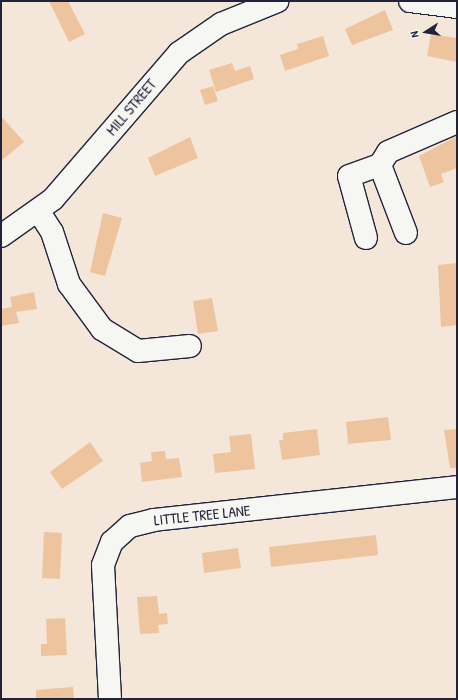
<!DOCTYPE html>
<style>
body{margin:0}
#map{position:relative;width:458px;height:700px;overflow:hidden;background:#f4e7d9;font-family:"Patrick Hand",sans-serif}
div>[style]{position:absolute}
.building>*{inset:0;background:#eec49e}
.roads{filter:drop-shadow(1px 0 #22223b) drop-shadow(-1px 0 #22223b) drop-shadow(0 1px #22223b) drop-shadow(0 -1px #22223b)}
.minor>*{height:22px;margin:-11px;padding:0 11px;transform-origin:11px;border-radius:11px;background:#f6f6f2}
span{translate:-50% -50%;white-space:nowrap;text-align:center;line-height:1.15;-webkit-text-stroke:3px #f6f6f2;paint-order:stroke}
.street-label{font-size:15px;color:#22223b}
.frame{position:absolute;inset:0;border:2px solid #22223b;pointer-events:none}
.north{position:absolute;left:406px;top:12px;width:40px;height:40px;-webkit-text-stroke:3px #f6f6f2;paint-order:stroke;rotate:258deg;font-size:11px;font-weight:700;line-height:16px;text-align:center;color:#22223b}
.north::after{content:'';display:block;margin:auto;width:14px;height:18px;background:#22223b;clip-path:polygon(50% 0,100% 100%,50% 72%,0 100%)}
</style>
<div id="map">
<div class="building">
<div style="clip-path:polygon(49px 1px,68px 1px,85px 34px,69px 42px)"></div>
<div style="clip-path:polygon(385px 10px,393px 30px,352px 45px,345px 29px)"></div>
<div style="clip-path:polygon(431px 34px,457px 38px,457px 62px,427px 56px)"></div>
<div style="clip-path:polygon(323px 36px,329px 56px,285px 71px,280px 55px,298px 49px,297px 44px)"></div>
<div style="clip-path:polygon(232px 63px,235px 71px,250px 66px,254px 79px,216px 92px,209px 70px)"></div>
<div style="clip-path:polygon(213px 86px,218px 101px,205px 105px,200px 90px)"></div>
<div style="clip-path:polygon(1px 116px,24px 142px,1px 161px)"></div>
<div style="clip-path:polygon(457px 136px,457px 168px,441px 174px,444px 182px,430px 187px,419px 156px)"></div>
<div style="clip-path:polygon(190px 137px,198px 158px,155px 176px,148px 158px)"></div>
<div style="clip-path:polygon(103px 213px,122px 218px,105px 276px,90px 272px)"></div>
<div style="clip-path:polygon(457px 263px,457px 325px,441px 327px,438px 265px)"></div>
<div style="clip-path:polygon(34px 292px,37px 309px,16px 312px,19px 323px,1px 326px,1px 309px,12px 307px,10px 297px)"></div>
<div style="clip-path:polygon(212px 298px,218px 331px,198px 334px,193px 301px)"></div>
<div style="clip-path:polygon(388px 417px,391px 440px,348px 444px,346px 422px)"></div>
<div style="clip-path:polygon(317px 429px,320px 455px,282px 460px,279px 440px,283px 440px,283px 433px)"></div>
<div style="clip-path:polygon(457px 429px,457px 468px,450px 468px,444px 430px)"></div>
<div style="clip-path:polygon(251px 434px,255px 469px,215px 473px,213px 454px,231px 452px,229px 436px)"></div>
<div style="clip-path:polygon(90px 442px,103px 461px,62px 489px,50px 472px)"></div>
<div style="clip-path:polygon(165px 451px,166px 459px,179px 458px,182px 477px,142px 482px,140px 463px,152px 461px,151px 452px)"></div>
<div style="clip-path:polygon(44px 532px,62px 533px,60px 579px,42px 578px)"></div>
<div style="clip-path:polygon(376px 535px,378px 555px,271px 567px,269px 547px)"></div>
<div style="clip-path:polygon(238px 548px,241px 568px,204px 573px,202px 553px)"></div>
<div style="clip-path:polygon(157px 596px,159px 614px,167px 613px,168px 624px,158px 625px,159px 633px,140px 634px,137px 597px)"></div>
<div style="clip-path:polygon(65px 618px,67px 655px,41px 656px,41px 644px,47px 644px,46px 619px)"></div>
<div style="clip-path:polygon(73px 687px,74px 699px,36px 699px,36px 690px)"></div>
</div>
<div class="roads">
<div class="minor">
<div style="left:410px;top:1px;width:47px;rotate:7.3deg"></div>
<div style="left:39px;top:212px;width:24px;rotate:57deg"></div>
<div style="left:52px;top:232px;width:55px;rotate:71.9deg"></div>
<div style="left:69px;top:284px;width:56px;rotate:53.7deg"></div>
<div style="left:102px;top:329px;width:42px;rotate:31.4deg"></div>
<div style="left:138px;top:351px;width:52px;rotate:-5.5deg"></div>
<div style="left:406px;top:233px;width:73px;rotate:-110.9deg"></div>
<div style="left:380px;top:165px;width:15px;rotate:-58deg"></div>
<div style="left:388px;top:152px;width:75px;rotate:-23.5deg"></div>
<div style="left:1px;top:236px;width:64px;rotate:-35.4deg"></div>
<div style="left:53px;top:199px;width:193px;rotate:-49.2deg"></div>
<div style="left:179px;top:53px;width:51px;rotate:-34.6deg"></div>
<div style="left:221px;top:24px;width:61px;rotate:-22deg"></div>
<div style="left:366px;top:238px;width:64px;rotate:-105.3deg"></div>
<div style="left:349px;top:176px;width:33px;rotate:-20deg"></div>
<div style="left:110px;top:699px;width:134px;rotate:-93deg"></div>
<div style="left:103px;top:565px;width:25px;rotate:-69deg"></div>
<div style="left:112px;top:542px;width:24px;rotate:-42deg"></div>
<div style="left:130px;top:526px;width:25px;rotate:-14deg"></div>
<div style="left:154px;top:520px;width:305px;rotate:-6.2deg"></div>
</div>
</div>
<div class="street-label">
<span style="left:131px;top:107px;rotate:-50deg">MILL STREET</span>
<span style="left:202px;top:515px;rotate:-6deg">LITTLE TREE LANE</span>
</div>
<div class="frame"></div>
<div class="north">N</div>
</div>
